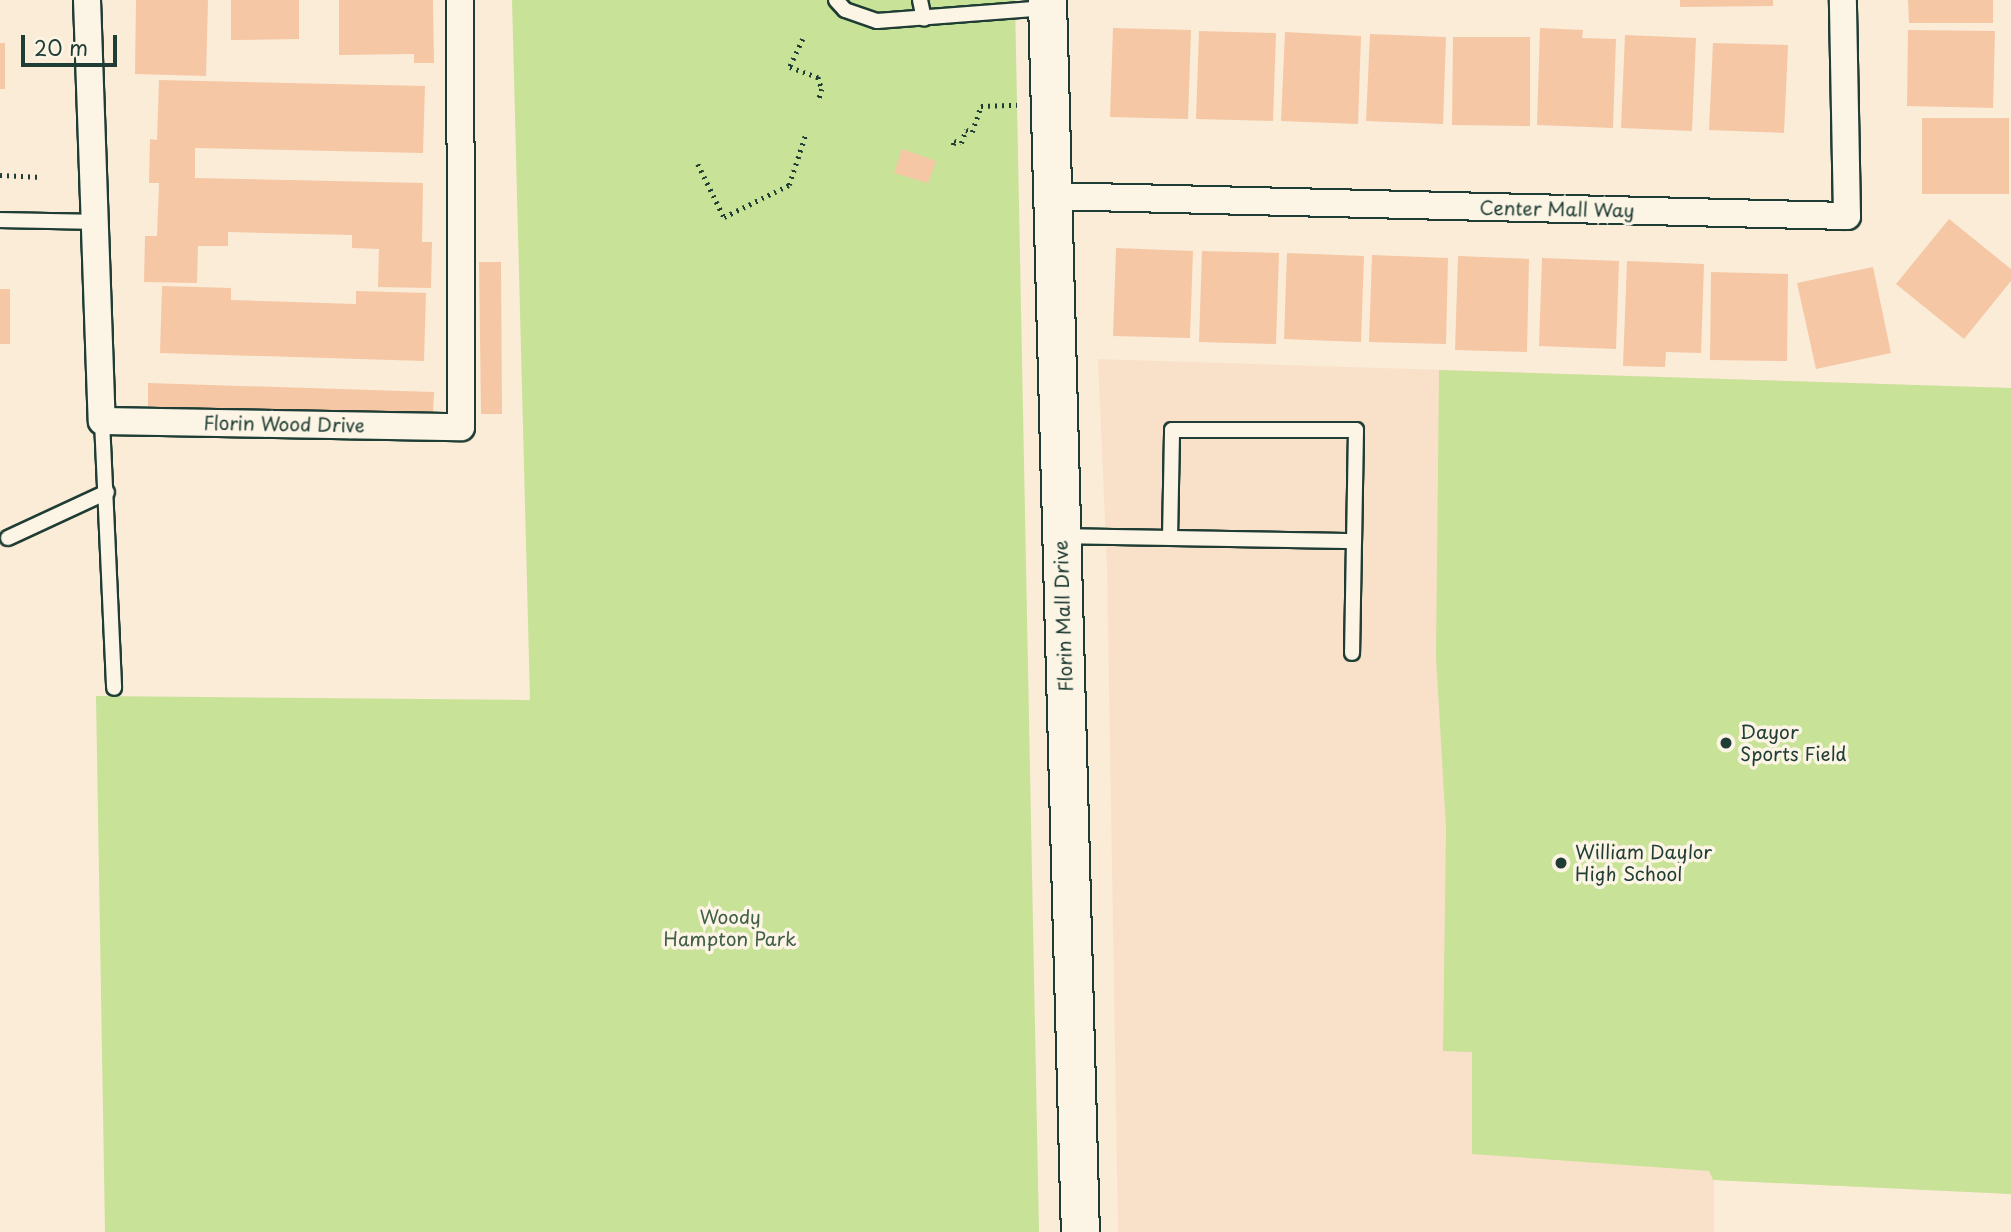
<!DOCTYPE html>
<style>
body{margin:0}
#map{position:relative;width:2011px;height:1232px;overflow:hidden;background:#fbecd8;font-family:"Playpen Sans",sans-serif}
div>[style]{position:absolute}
.built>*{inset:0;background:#f9e1c9}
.green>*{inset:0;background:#c8e298}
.building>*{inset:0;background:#f5c7a5}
.path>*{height:4.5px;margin-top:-2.25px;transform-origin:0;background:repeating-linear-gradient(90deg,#1f3d34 0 2px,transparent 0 7px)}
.roads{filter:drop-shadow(2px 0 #1f3d34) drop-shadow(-2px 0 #1f3d34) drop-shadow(0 2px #1f3d34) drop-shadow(0 -2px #1f3d34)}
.lane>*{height:14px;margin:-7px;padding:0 7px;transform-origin:7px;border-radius:7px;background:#fcf5e5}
.street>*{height:26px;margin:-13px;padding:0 13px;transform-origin:13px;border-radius:13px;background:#fcf5e5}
.secondary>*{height:37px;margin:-18.5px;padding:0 18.5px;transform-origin:18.5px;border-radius:18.5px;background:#fcf5e5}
.dots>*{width:19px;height:19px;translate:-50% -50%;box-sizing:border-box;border:4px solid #fcf5e5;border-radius:50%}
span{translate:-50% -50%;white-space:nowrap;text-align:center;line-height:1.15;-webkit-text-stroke:7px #fcf5e5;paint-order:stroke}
.street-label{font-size:19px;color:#1f3d34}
.poi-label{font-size:19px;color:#1f3d34}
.left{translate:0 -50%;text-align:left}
.park-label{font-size:19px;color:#415e48}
.scale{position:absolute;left:21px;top:35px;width:96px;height:32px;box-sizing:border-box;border:4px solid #1f3d34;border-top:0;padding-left:9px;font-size:21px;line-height:24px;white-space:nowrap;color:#1f3d34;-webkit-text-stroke:5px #fcf5e5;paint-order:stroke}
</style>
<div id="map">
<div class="built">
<div style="clip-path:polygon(1098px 359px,2011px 388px,2011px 1194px,1714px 1180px,1714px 1232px,1118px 1232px,1107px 567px)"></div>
</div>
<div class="green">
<div style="clip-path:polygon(512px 0,1015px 0,1039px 1232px,105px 1232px,96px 696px,530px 700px)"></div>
<div style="clip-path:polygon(1439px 370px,2011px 388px,2011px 1194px,1713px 1180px,1709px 1171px,1472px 1154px,1472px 1052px,1443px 1051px,1446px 828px,1436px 657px)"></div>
</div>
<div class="building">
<div style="clip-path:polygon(136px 0,208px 0,206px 76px,135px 74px)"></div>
<div style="clip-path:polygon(231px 0,299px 0,299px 39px,231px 40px)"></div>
<div style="clip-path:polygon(339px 0,433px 0,434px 63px,414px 63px,414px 54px,339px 55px)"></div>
<div style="clip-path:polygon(1680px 0,1773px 0,1773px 6px,1680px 7px)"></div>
<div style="clip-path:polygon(1908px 0,1993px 0,1993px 23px,1909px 23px)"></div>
<div style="clip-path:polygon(1113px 28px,1191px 30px,1188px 119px,1110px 117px)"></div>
<div style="clip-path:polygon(1540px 28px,1583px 30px,1582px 38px,1616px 39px,1613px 128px,1537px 125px)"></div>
<div style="clip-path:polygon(1908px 30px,1995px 31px,1993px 108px,1907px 106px)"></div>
<div style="clip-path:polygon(1199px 31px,1276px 33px,1273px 121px,1196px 119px)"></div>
<div style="clip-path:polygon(1285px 32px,1361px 36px,1358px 124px,1281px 121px)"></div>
<div style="clip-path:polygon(1370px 34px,1446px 37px,1443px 124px,1366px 121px)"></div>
<div style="clip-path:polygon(1625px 35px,1696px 38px,1692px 131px,1621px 128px)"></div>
<div style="clip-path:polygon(1453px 37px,1530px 37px,1530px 126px,1452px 125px)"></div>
<div style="clip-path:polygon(0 43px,5px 43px,5px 89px,0 89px)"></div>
<div style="clip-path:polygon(1713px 43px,1788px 45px,1784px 133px,1709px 130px)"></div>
<div style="clip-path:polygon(159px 80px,425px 86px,423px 153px,195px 148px,195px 178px,423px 183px,422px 242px,432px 242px,431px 288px,378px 287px,379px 249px,352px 248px,352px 235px,228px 232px,228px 246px,198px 246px,197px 283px,144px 282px,145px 236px,157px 236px,159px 183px,149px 183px,150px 139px,157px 140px)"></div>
<div style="clip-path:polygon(1922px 118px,2009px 118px,2009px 194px,1922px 194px)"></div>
<div style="clip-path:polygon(902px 149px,936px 161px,928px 183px,894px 173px)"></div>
<div style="clip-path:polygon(1949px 219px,2011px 269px,2011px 281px,1964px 339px,1896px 284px)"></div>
<div style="clip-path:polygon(1116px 248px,1193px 251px,1190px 338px,1113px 336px)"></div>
<div style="clip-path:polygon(1202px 251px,1279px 253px,1276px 344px,1199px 342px)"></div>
<div style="clip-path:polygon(1287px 253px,1364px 256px,1361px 342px,1284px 339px)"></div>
<div style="clip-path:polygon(1372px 255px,1448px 258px,1446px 344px,1369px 342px)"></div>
<div style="clip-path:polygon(1458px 256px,1529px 259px,1527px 352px,1455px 350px)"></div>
<div style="clip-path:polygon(1542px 258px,1619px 261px,1616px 349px,1539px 346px)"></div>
<div style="clip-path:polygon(1627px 261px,1704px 264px,1701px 353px,1666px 352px,1665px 367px,1623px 366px)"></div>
<div style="clip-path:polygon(479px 262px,501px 262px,502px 414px,481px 414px)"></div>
<div style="clip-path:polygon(1873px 267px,1891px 353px,1816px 369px,1797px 283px)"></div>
<div style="clip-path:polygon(1711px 272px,1788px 274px,1787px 361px,1710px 360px)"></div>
<div style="clip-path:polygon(162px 286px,231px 288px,231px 300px,356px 304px,356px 291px,426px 293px,424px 361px,160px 353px)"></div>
<div style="clip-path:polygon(0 289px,10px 289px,10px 344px,0 344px)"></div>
<div style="clip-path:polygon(148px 383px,434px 392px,433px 415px,148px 407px)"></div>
</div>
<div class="path">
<div style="left:803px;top:39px;width:31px;rotate:115deg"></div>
<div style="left:790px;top:67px;width:30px;rotate:20deg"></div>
<div style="left:818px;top:77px;width:13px;rotate:72deg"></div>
<div style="left:822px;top:89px;width:14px;rotate:107deg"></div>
<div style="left:953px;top:145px;width:4px;rotate:-76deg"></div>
<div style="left:954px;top:141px;width:7px;rotate:16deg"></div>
<div style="left:961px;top:143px;width:14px;rotate:-69deg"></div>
<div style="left:966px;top:130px;width:6px;rotate:18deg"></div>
<div style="left:972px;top:132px;width:28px;rotate:-71deg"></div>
<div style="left:981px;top:106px;width:36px;rotate:-2deg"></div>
<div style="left:698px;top:164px;width:59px;rotate:63.9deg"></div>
<div style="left:724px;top:217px;width:72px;rotate:-26.2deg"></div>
<div style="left:789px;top:185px;width:52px;rotate:-71.9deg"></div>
<div style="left:0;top:175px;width:42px;rotate:2.7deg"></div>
</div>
<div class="roads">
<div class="lane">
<div style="left:836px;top:0;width:13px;rotate:48deg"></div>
<div style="left:845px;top:10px;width:34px;rotate:19deg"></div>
<div style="left:877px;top:21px;width:170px;rotate:-4.4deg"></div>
<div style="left:920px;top:0;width:19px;rotate:78deg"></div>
<div style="left:0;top:220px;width:94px;rotate:1.2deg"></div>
<div style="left:102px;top:421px;width:267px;rotate:87.4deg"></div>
<div style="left:1062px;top:536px;width:292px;rotate:1deg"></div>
<div style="left:1354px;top:541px;width:112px;rotate:91deg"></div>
<div style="left:8px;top:538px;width:109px;rotate:-24.9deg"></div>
<div style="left:1170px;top:538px;width:108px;rotate:-88.9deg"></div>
<div style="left:1172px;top:430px;width:184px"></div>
<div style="left:1356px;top:430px;width:111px;rotate:91deg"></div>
</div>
<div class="street">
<div style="left:87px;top:0;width:421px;rotate:88deg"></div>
<div style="left:102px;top:421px;width:359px;rotate:1deg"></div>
<div style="left:461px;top:427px;width:427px;rotate:-90.1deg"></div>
<div style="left:1051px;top:196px;width:796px;rotate:1.44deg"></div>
<div style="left:1847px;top:216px;width:216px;rotate:-91.1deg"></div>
</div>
<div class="secondary">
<div style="left:1047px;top:0;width:1232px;rotate:88.47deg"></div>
</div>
</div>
<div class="dots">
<div style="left:1726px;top:743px;background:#1f3d34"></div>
<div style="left:1561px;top:863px;background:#1f3d34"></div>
</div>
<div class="street-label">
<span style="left:1557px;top:209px;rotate:1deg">Center Mall Way</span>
<span style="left:284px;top:424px;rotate:1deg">Florin Wood Drive</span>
<span style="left:1063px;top:616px;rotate:-92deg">Florin Mall Drive</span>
</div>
<div class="poi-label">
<span class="left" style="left:1740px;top:743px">Dayor<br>Sports Field</span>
<span class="left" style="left:1575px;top:863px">William Daylor<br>High School</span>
</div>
<div class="park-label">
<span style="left:730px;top:928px">Woody<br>Hampton Park</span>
</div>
<div class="scale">20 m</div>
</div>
